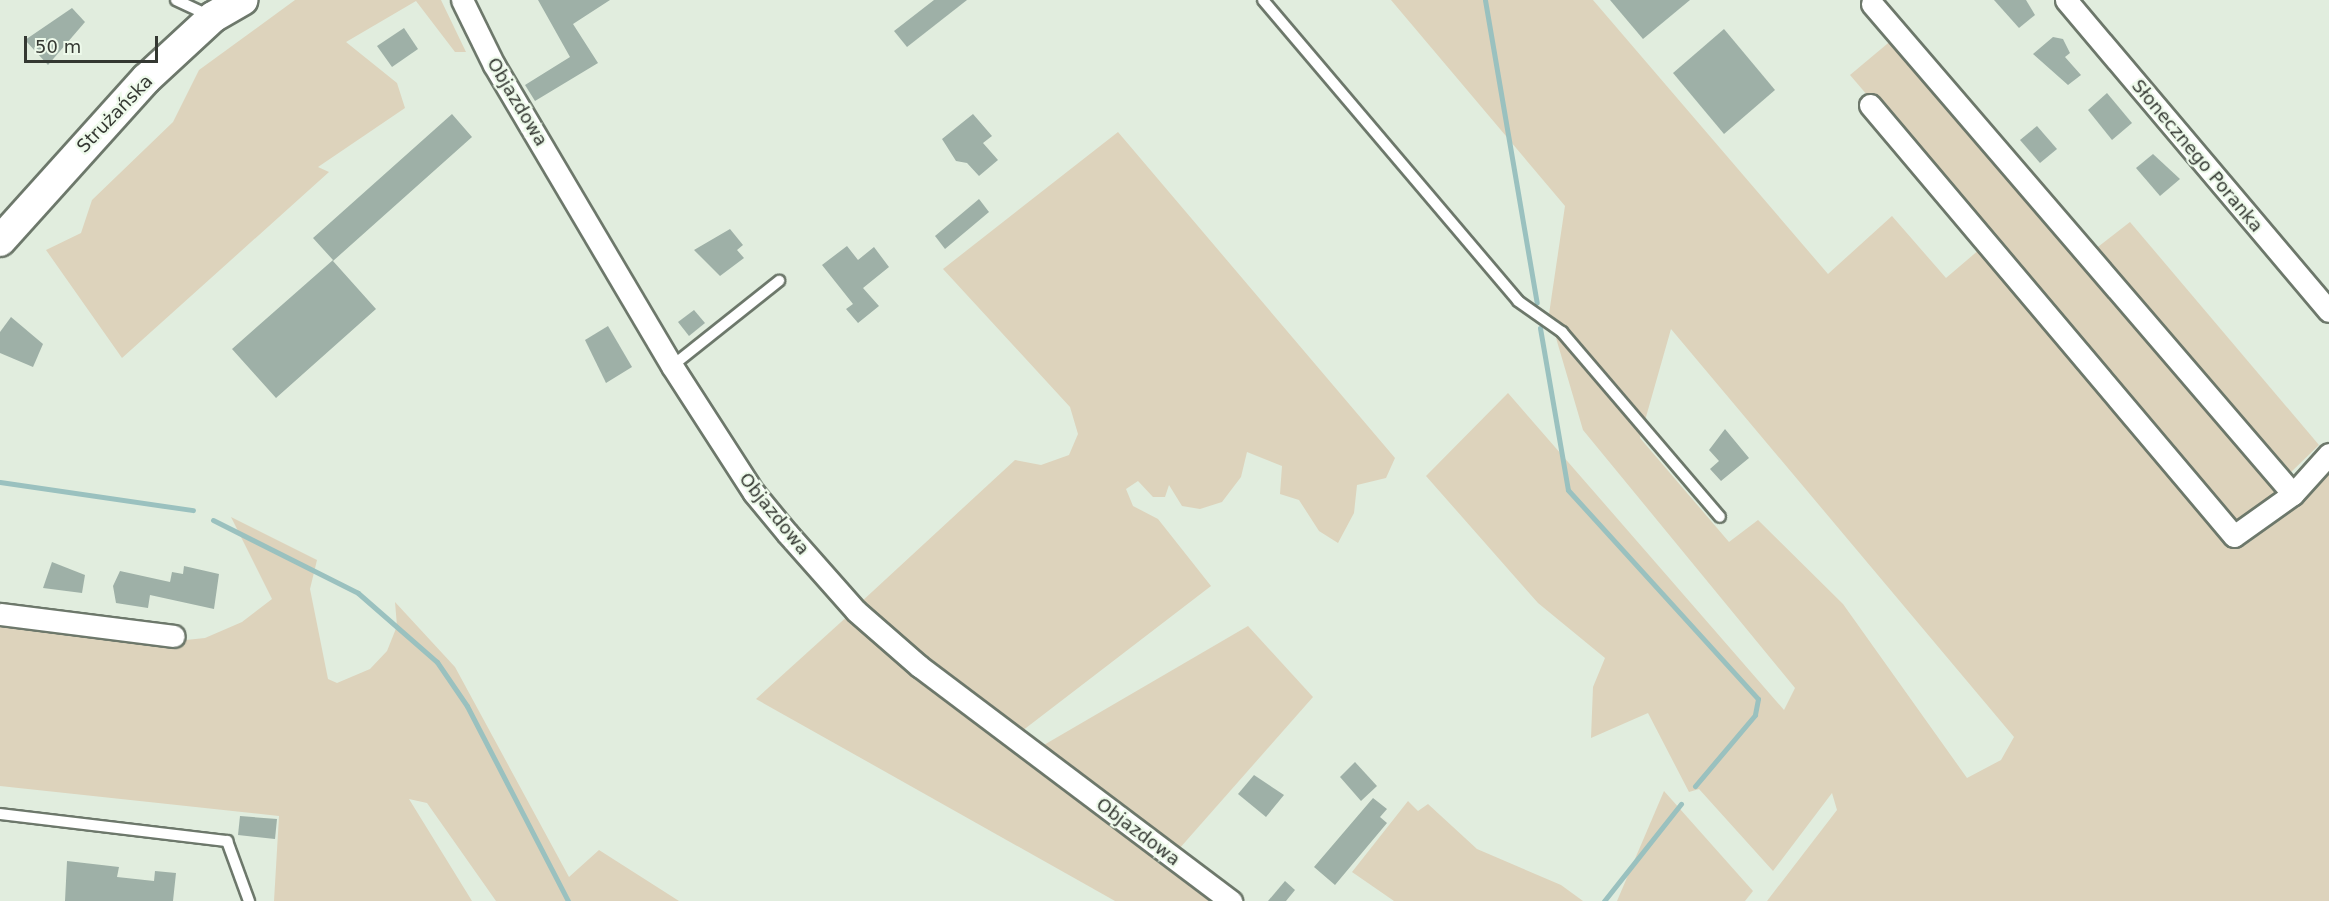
<!DOCTYPE html>
<meta charset="utf-8">
<style>
body{margin:0}
#map{position:relative;width:2329px;height:901px;overflow:hidden;background:#e1edde;font-family:"DejaVu Sans",sans-serif}
div>[style]{position:absolute}
.green>*{inset:0;background:#ddd3bc}
.stream>*{height:5px;margin:-2.5px;padding:0 2.5px;transform-origin:2.5px;border-radius:2.5px;background:#9ac1bf}
.building>*{inset:0;background:#9eb0a7}
.roads{filter:drop-shadow(2px 0 #6d786b) drop-shadow(-2px 0 #6d786b) drop-shadow(0 2px #6d786b) drop-shadow(0 -2px #6d786b)}
.lane>*{height:10px;margin:-5px;padding:0 5px;transform-origin:5px;border-radius:5px;background:#fff}
.street>*{height:21px;margin:-10.5px;padding:0 10.5px;transform-origin:10.5px;border-radius:10.5px;background:#fff}
.secondary>*{height:30px;margin:-15px;padding:0 15px;transform-origin:15px;border-radius:15px;background:#fff}
span{translate:-50% -50%;white-space:nowrap;text-align:center;line-height:1.15;-webkit-text-stroke:4.5px #eefaeb;paint-order:stroke}
.street-label{font-size:18px;color:#343832}
.scale{position:absolute;left:24px;top:36px;width:134px;height:27px;box-sizing:border-box;border:3px solid #343832;border-top:0;padding-left:8px;font-size:18px;line-height:21px;white-space:nowrap;color:#343832;-webkit-text-stroke:4px #eefaeb;paint-order:stroke}
</style>
<div id="map">
<div class="green">
<div style="clip-path:polygon(295px 0,441px 0,466px 52px,455px 52px,416px 1px,346px 42px,397px 83px,405px 108px,318px 167px,329px 172px,122px 358px,46px 250px,81px 233px,92px 200px,173px 122px,199px 70px)"></div>
<div style="clip-path:polygon(evenodd,1391px 0,1593px 0,1828px 274px,1892px 216px,1946px 278px,1980px 249px,2250px 542px,2329px 473px,2329px 901px,1767px 901px,1837px 810px,1832px 793px,1773px 871px,1699px 789px,1689px 792px,1648px 713px,1591px 738px,1593px 687px,1605px 658px,1538px 603px,1426px 476px,1508px 393px,1784px 710px,1795px 688px,1583px 430px,1549px 314px,1565px 206px,1391px 0,1671px 329px,2014px 737px,2001px 760px,1967px 778px,1843px 604px,1758px 520px,1729px 542px,1640px 438px,1671px 329px)"></div>
<div style="clip-path:polygon(1893px 39px,2277px 492px,2237px 527px,1850px 75px)"></div>
<div style="clip-path:polygon(1118px 132px,1395px 458px,1386px 478px,1357px 485px,1354px 513px,1338px 543px,1319px 531px,1299px 500px,1280px 494px,1282px 466px,1247px 452px,1241px 477px,1222px 502px,1200px 509px,1182px 506px,1169px 485px,1165px 497px,1153px 497px,1138px 481px,1126px 489px,1133px 506px,1158px 519px,1211px 586px,1022px 731px,860px 603px,1015px 460px,1041px 465px,1069px 455px,1078px 434px,1070px 407px,943px 269px)"></div>
<div style="clip-path:polygon(2130px 222px,2319px 445px,2287px 476px,2094px 250px)"></div>
<div style="clip-path:polygon(231px 517px,317px 560px,310px 589px,328px 679px,337px 683px,370px 669px,387px 651px,397px 626px,395px 602px,455px 667px,569px 877px,599px 850px,679px 901px,496px 901px,427px 803px,409px 799px,472px 901px,274px 901px,279px 816px,0 786px,0 619px,167px 642px,205px 638px,242px 622px,272px 599px)"></div>
<div style="clip-path:polygon(851px 613px,1219px 901px,1115px 901px,756px 699px)"></div>
<div style="clip-path:polygon(1248px 626px,1313px 697px,1179px 849px,1037px 749px)"></div>
<div style="clip-path:polygon(1664px 791px,1753px 891px,1745px 901px,1617px 901px)"></div>
<div style="clip-path:polygon(1408px 801px,1418px 811px,1428px 804px,1477px 849px,1561px 885px,1583px 901px,1394px 901px,1352px 872px)"></div>
</div>
<div class="stream">
<div style="left:1485px;top:0;width:307px;rotate:80.3deg"></div>
<div style="left:1540px;top:328px;width:164px;rotate:80.2deg"></div>
<div style="left:1568px;top:490px;width:282px;rotate:47.7deg"></div>
<div style="left:1758px;top:699px;width:16px;rotate:101deg"></div>
<div style="left:1755px;top:715px;width:93px;rotate:130.2deg"></div>
<div style="left:0;top:482px;width:195px;rotate:8.3deg"></div>
<div style="left:213px;top:520px;width:162px;rotate:26.7deg"></div>
<div style="left:358px;top:593px;width:105px;rotate:41.1deg"></div>
<div style="left:437px;top:662px;width:53px;rotate:55.7deg"></div>
<div style="left:467px;top:706px;width:220px;rotate:62.6deg"></div>
<div style="left:1604px;top:901px;width:124px;rotate:-51.6deg"></div>
</div>
<div class="building">
<div style="clip-path:polygon(538px 0,610px 0,573px 24px,598px 63px,535px 101px,525px 85px,570px 57px)"></div>
<div style="clip-path:polygon(934px 0,967px 0,907px 47px,894px 31px)"></div>
<div style="clip-path:polygon(1610px 0,1690px 0,1643px 39px)"></div>
<div style="clip-path:polygon(1994px 0,2026px 0,2035px 15px,2019px 28px)"></div>
<div style="clip-path:polygon(72px 8px,85px 22px,48px 65px,25px 40px)"></div>
<div style="clip-path:polygon(404px 28px,418px 49px,392px 67px,377px 46px)"></div>
<div style="clip-path:polygon(1724px 29px,1775px 90px,1724px 134px,1673px 73px)"></div>
<div style="clip-path:polygon(2053px 37px,2063px 39px,2070px 53px,2065px 57px,2081px 75px,2068px 85px,2033px 54px)"></div>
<div style="clip-path:polygon(2107px 93px,2132px 123px,2112px 140px,2088px 110px)"></div>
<div style="clip-path:polygon(452px 114px,472px 137px,333px 261px,376px 309px,276px 398px,232px 349px,333px 260px,313px 238px)"></div>
<div style="clip-path:polygon(973px 114px,992px 136px,983px 143px,998px 160px,979px 176px,967px 163px,956px 161px,942px 139px)"></div>
<div style="clip-path:polygon(2037px 126px,2057px 149px,2040px 163px,2020px 140px)"></div>
<div style="clip-path:polygon(2153px 154px,2180px 179px,2160px 196px,2136px 168px)"></div>
<div style="clip-path:polygon(979px 199px,989px 212px,945px 249px,935px 236px)"></div>
<div style="clip-path:polygon(730px 229px,743px 245px,737px 250px,744px 258px,720px 276px,694px 250px)"></div>
<div style="clip-path:polygon(847px 246px,858px 260px,874px 247px,889px 267px,863px 288px,879px 306px,858px 323px,846px 309px,853px 304px,822px 265px)"></div>
<div style="clip-path:polygon(694px 310px,705px 323px,689px 336px,678px 322px)"></div>
<div style="clip-path:polygon(11px 317px,43px 344px,33px 367px,0 353px,0 332px)"></div>
<div style="clip-path:polygon(608px 326px,632px 367px,606px 383px,585px 340px)"></div>
<div style="clip-path:polygon(1725px 429px,1749px 458px,1721px 481px,1710px 469px,1719px 461px,1709px 450px)"></div>
<div style="clip-path:polygon(52px 562px,85px 575px,82px 593px,43px 588px)"></div>
<div style="clip-path:polygon(184px 566px,219px 574px,214px 609px,150px 595px,148px 608px,116px 603px,113px 586px,120px 571px,170px 582px,172px 572px,183px 574px)"></div>
<div style="clip-path:polygon(1355px 762px,1377px 786px,1361px 801px,1340px 777px)"></div>
<div style="clip-path:polygon(1254px 775px,1284px 795px,1266px 817px,1238px 794px)"></div>
<div style="clip-path:polygon(1373px 798px,1387px 809px,1380px 817px,1387px 823px,1335px 885px,1314px 867px)"></div>
<div style="clip-path:polygon(240px 816px,277px 819px,275px 839px,238px 835px)"></div>
<div style="clip-path:polygon(67px 861px,119px 867px,117px 877px,154px 881px,155px 871px,176px 873px,173px 901px,65px 901px)"></div>
<div style="clip-path:polygon(1285px 881px,1295px 890px,1286px 901px,1268px 901px)"></div>
</div>
<div class="roads">
<div class="lane">
<div style="left:176px;top:0;width:38px;rotate:25deg"></div>
<div style="left:1263px;top:0;width:394px;rotate:49.7deg"></div>
<div style="left:1518px;top:301px;width:54px;rotate:35.2deg"></div>
<div style="left:1562px;top:332px;width:243px;rotate:49.5deg"></div>
<div style="left:672px;top:366px;width:137px;rotate:-38.5deg"></div>
<div style="left:0;top:814px;width:229px;rotate:6.8deg"></div>
<div style="left:227px;top:841px;width:64px;rotate:69.9deg"></div>
</div>
<div class="street">
<div style="left:462px;top:0;width:72px;rotate:63.8deg"></div>
<div style="left:494px;top:65px;width:350px;rotate:59.4deg"></div>
<div style="left:672px;top:366px;width:151px;rotate:57.2deg"></div>
<div style="left:754px;top:493px;width:52px;rotate:50.5deg"></div>
<div style="left:787px;top:533px;width:104px;rotate:48.5deg"></div>
<div style="left:856px;top:611px;width:84px;rotate:41.1deg"></div>
<div style="left:919px;top:666px;width:391px;rotate:37deg"></div>
<div style="left:2066px;top:0;width:407px;rotate:49.8deg"></div>
<div style="left:1872px;top:4px;width:646px;rotate:49.33deg"></div>
<div style="left:1870px;top:105px;width:564px;rotate:49.82deg"></div>
<div style="left:2234px;top:536px;width:72px;rotate:-35.4deg"></div>
<div style="left:2293px;top:494px;width:54px;rotate:-48deg"></div>
<div style="left:0;top:614px;width:175px;rotate:7.2deg"></div>
</div>
<div class="secondary">
<div style="left:0;top:241px;width:218px;rotate:-48deg"></div>
<div style="left:146px;top:79px;width:91px;rotate:-42.8deg"></div>
<div style="left:213px;top:17px;width:34px;rotate:-30deg"></div>
</div>
</div>
<div class="street-label">
<span style="left:517px;top:102px;rotate:59deg">Objazdowa</span>
<span style="left:115px;top:114px;rotate:-46deg">Strużańska</span>
<span style="left:2197px;top:156px;rotate:50deg">Słonecznego Poranka</span>
<span style="left:774px;top:514px;rotate:51deg">Objazdowa</span>
<span style="left:1138px;top:832px;rotate:37deg">Objazdowa</span>
</div>
<div class="scale">50 m</div>
</div>
